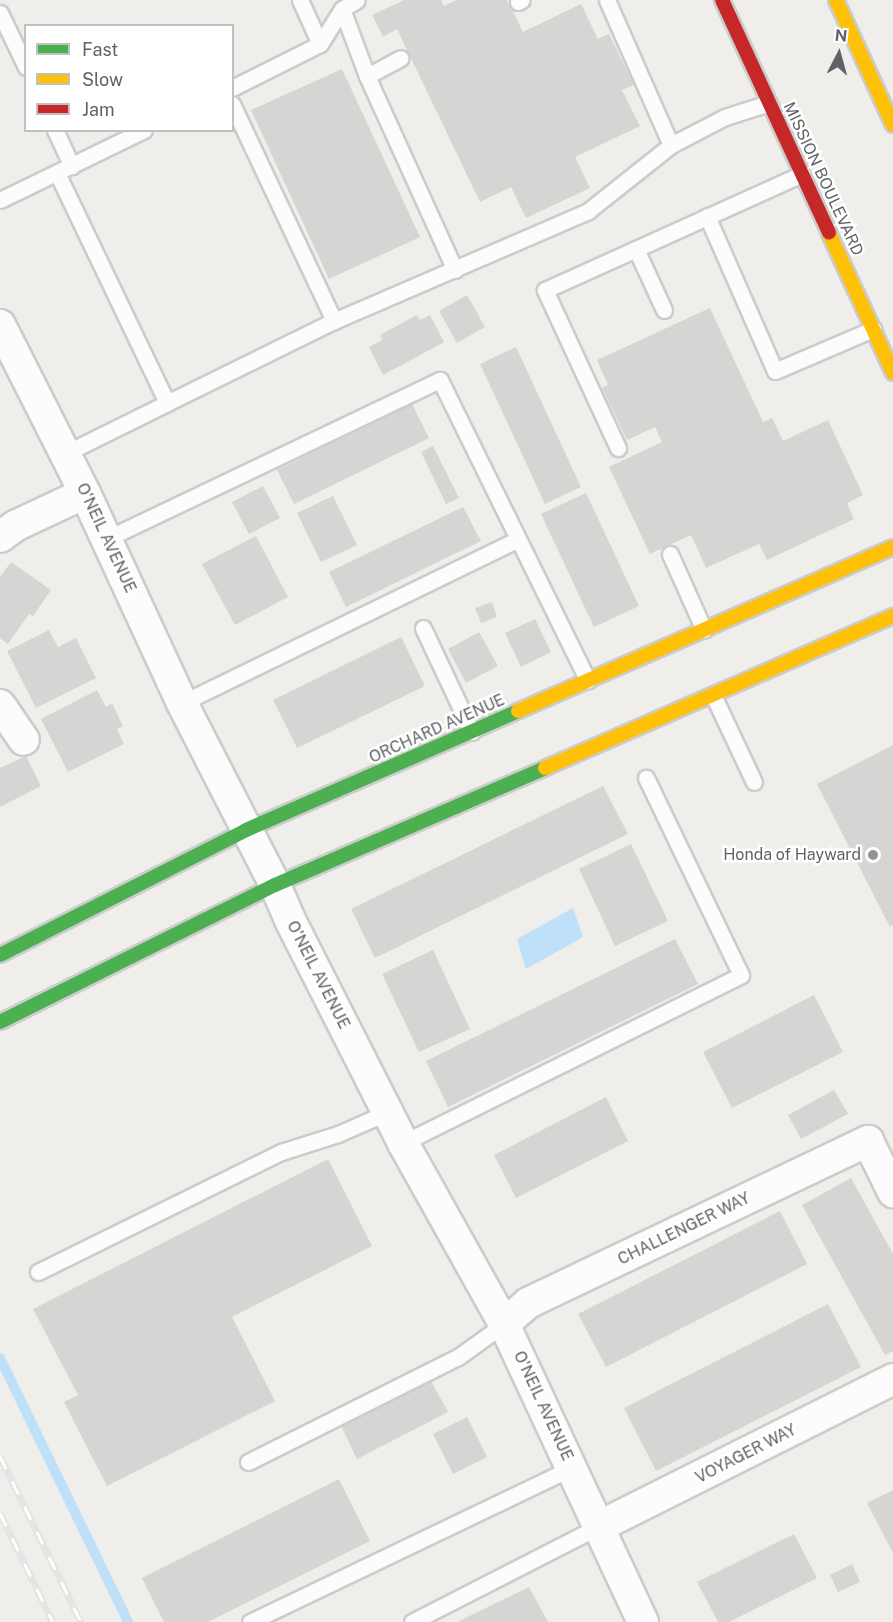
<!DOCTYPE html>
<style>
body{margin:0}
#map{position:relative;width:893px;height:1622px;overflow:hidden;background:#efeeea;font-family:"Public Sans",sans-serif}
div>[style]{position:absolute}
.water>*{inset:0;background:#bfe0f9}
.stream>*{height:10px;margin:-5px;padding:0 5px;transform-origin:5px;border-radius:5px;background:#bfe0f9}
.building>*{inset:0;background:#d6d5d3}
.roads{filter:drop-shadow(2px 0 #cbcccc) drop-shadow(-2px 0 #cbcccc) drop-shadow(0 2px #cbcccc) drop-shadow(0 -2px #cbcccc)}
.lane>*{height:15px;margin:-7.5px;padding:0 7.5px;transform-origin:7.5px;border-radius:7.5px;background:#fdfcfc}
.street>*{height:30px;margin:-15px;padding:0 15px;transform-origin:15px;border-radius:15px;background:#fdfcfc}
.fast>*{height:14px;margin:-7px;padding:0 7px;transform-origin:7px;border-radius:7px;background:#4caf50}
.slow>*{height:14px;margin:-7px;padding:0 7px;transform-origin:7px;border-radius:7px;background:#ffc107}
.jam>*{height:14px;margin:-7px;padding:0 7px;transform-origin:7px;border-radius:7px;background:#c62828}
.rail>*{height:7px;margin-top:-3.5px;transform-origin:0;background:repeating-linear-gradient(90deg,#fff 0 14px,#e4e4e4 0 28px);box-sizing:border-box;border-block:2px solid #e4e4e4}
.dots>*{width:16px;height:16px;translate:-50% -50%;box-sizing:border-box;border:3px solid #fff;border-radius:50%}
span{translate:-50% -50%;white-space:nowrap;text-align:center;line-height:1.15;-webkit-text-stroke:5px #fff;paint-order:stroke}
.street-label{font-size:16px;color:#5f6368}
.poi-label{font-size:16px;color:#5f6368}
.right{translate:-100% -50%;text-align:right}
.legend{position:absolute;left:24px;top:24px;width:210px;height:108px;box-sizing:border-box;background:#fff;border:2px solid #bfc1c3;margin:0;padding:8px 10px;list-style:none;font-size:18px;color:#5f6368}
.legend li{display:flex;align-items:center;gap:12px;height:30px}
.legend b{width:30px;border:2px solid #bfc1c3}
.north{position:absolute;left:809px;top:24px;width:60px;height:60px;-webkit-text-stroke:4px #fff;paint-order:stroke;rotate:6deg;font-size:16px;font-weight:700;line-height:24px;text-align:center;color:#5f6368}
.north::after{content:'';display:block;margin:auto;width:21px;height:27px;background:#5f6368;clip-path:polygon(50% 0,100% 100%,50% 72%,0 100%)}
</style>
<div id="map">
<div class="water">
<div style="clip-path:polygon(573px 908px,583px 937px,526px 969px,517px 939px)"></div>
</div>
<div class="stream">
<div style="left:0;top:1358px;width:293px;rotate:64.1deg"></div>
</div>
<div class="building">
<div style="clip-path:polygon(404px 0,441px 0,444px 6px,457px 0,507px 0,523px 32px,581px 4px,598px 39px,609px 34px,634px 85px,622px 90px,640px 126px,575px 157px,590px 188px,526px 218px,511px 187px,480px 202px,397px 29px,383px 37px,372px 15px)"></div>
<div style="clip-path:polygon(342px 69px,420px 237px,329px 279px,251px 110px)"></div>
<div style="clip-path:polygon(467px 295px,485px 327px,457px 343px,439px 311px)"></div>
<div style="clip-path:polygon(710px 308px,763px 422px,772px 418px,783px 441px,828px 420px,863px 495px,847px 503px,854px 519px,767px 560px,759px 544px,706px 568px,691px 535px,650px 554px,609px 467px,662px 442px,655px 427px,627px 440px,602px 388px,608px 385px,597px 360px)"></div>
<div style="clip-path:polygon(417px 315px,420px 320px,430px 315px,444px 342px,383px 375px,369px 347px,382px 340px,380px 335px)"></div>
<div style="clip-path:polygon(516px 347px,581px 487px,545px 504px,480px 364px)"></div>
<div style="clip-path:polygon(412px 404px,429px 438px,294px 504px,277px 470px)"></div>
<div style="clip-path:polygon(433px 446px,459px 498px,446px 504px,421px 452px)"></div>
<div style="clip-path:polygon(263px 486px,280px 518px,249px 534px,232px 502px)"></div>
<div style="clip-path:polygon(586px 493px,639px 606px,594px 627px,541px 514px)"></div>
<div style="clip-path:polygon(333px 496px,357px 545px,321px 562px,297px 513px)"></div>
<div style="clip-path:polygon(463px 507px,481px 541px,346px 607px,329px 572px)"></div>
<div style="clip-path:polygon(256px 536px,288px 597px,235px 625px,202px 564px)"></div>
<div style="clip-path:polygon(11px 562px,51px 590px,33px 616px,29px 614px,8px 644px,0 638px,0 577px)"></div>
<div style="clip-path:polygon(492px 602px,497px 617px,481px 623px,475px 608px)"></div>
<div style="clip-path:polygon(535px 619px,551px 652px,521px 667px,505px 633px)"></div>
<div style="clip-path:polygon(49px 630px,58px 647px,76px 638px,96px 678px,36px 708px,7px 651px)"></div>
<div style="clip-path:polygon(479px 632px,498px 666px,466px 683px,448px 649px)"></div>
<div style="clip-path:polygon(401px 637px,425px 686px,297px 748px,273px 700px)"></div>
<div style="clip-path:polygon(97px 690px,106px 707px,112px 703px,123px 726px,117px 729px,124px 744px,68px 772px,41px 719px)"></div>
<div style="clip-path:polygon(893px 745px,893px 925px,890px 927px,817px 784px)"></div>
<div style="clip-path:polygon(26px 756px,41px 786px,0 807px,0 768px)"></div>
<div style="clip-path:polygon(603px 786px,628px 834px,375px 958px,351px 909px)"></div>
<div style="clip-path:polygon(631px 844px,668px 921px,615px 946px,579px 869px)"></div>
<div style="clip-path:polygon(675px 939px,698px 984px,448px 1107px,426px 1061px)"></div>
<div style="clip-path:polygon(433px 950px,470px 1029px,419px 1052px,382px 974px)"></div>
<div style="clip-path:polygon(814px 995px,843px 1052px,732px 1108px,703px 1052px)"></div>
<div style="clip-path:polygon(834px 1090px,848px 1114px,801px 1139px,788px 1115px)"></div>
<div style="clip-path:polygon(606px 1097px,628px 1141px,516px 1198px,494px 1155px)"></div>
<div style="clip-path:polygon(328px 1159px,372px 1246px,232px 1317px,275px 1401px,107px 1486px,64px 1402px,78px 1395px,33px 1309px)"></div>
<div style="clip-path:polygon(851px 1178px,893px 1254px,893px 1351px,885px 1355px,802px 1205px)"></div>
<div style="clip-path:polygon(780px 1211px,807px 1264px,606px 1367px,578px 1314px)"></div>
<div style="clip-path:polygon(828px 1304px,861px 1367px,656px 1471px,624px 1408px)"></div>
<div style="clip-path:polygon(431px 1381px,448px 1412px,357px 1459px,341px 1426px)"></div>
<div style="clip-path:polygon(467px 1417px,487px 1457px,453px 1474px,433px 1434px)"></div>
<div style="clip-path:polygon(339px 1479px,370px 1541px,208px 1622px,164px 1622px,142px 1578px)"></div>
<div style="clip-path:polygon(893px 1490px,893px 1553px,867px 1503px)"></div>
<div style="clip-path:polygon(794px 1534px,817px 1578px,729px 1622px,718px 1622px,697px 1582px)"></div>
<div style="clip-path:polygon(852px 1564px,860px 1582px,838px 1592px,830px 1575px)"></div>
<div style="clip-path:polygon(529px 1587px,548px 1622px,457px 1622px)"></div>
</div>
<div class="roads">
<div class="lane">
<div style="left:300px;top:0;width:48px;rotate:65.6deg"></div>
<div style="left:607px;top:0;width:158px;rotate:66.2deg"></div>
<div style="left:518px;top:2px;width:4px;rotate:-27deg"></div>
<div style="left:342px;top:9px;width:72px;rotate:69.5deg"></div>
<div style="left:367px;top:76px;width:213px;rotate:65.6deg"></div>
<div style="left:0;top:13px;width:60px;rotate:64.3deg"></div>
<div style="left:367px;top:76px;width:38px;rotate:-28deg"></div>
<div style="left:232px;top:88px;width:98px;rotate:-26.6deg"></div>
<div style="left:320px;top:44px;width:41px;rotate:-57.8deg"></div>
<div style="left:342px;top:9px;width:17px;rotate:-31deg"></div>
<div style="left:232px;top:104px;width:240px;rotate:64.8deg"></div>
<div style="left:55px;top:130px;width:40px;rotate:65deg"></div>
<div style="left:57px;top:173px;width:255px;rotate:64.4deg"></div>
<div style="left:167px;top:403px;width:186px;rotate:-26.2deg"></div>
<div style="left:334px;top:321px;width:277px;rotate:-23.4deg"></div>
<div style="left:588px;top:211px;width:106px;rotate:-38.5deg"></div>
<div style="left:671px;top:145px;width:61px;rotate:-27.4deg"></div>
<div style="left:725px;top:117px;width:46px;rotate:-17.7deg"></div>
<div style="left:0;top:200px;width:160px;rotate:-25.9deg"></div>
<div style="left:707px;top:216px;width:169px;rotate:66.3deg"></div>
<div style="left:775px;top:371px;width:107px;rotate:-23.2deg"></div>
<div style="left:636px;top:249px;width:67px;rotate:65.3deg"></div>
<div style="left:618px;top:448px;width:174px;rotate:-114.8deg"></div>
<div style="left:545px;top:290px;width:282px;rotate:-24.3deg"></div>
<div style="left:64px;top:454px;width:115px;rotate:-26.3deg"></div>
<div style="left:106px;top:539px;width:370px;rotate:-25.5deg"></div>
<div style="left:440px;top:380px;width:335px;rotate:63.8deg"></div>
<div style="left:670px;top:554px;width:83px;rotate:65.9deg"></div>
<div style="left:423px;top:628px;width:115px;rotate:64.8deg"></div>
<div style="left:713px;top:695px;width:96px;rotate:64.8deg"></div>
<div style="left:182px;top:703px;width:372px;rotate:-26deg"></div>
<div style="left:403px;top:1143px;width:377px;rotate:-26.4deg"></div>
<div style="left:741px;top:975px;width:219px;rotate:-115.7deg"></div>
<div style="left:38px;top:1272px;width:271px;rotate:-26.3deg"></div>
<div style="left:281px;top:1152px;width:60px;rotate:-17.5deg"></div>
<div style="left:338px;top:1134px;width:55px;rotate:-23.7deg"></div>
<div style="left:248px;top:1462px;width:235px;rotate:-26.6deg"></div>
<div style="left:458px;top:1357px;width:57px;rotate:-35.7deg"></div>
<div style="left:250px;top:1622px;width:357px;rotate:-25.6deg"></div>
<div style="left:412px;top:1622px;width:209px;rotate:-27.1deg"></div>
</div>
<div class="street">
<div style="left:0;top:325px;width:188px;rotate:63.2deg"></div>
<div style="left:85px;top:493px;width:231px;rotate:65.2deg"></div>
<div style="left:182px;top:703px;width:204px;rotate:62.9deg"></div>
<div style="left:275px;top:885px;width:40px;rotate:66.6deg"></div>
<div style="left:291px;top:922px;width:248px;rotate:63.1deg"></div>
<div style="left:403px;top:1143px;width:207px;rotate:60.8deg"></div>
<div style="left:504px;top:1324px;width:329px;rotate:65deg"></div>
<div style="left:0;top:537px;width:19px;rotate:-36deg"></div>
<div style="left:15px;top:526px;width:77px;rotate:-25.2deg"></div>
<div style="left:0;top:705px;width:42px;rotate:55.6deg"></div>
<div style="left:504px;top:1324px;width:32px;rotate:-41deg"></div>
<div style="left:528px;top:1303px;width:377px;rotate:-25.5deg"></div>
<div style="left:868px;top:1141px;width:57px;rotate:63.9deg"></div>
<div style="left:598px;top:1527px;width:330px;rotate:-26.6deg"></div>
</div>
<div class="fast">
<div style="left:0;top:955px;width:276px;rotate:-26.9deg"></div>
<div style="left:246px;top:830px;width:297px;rotate:-23.6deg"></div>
<div style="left:0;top:1022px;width:307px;rotate:-26.5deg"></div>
<div style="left:275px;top:885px;width:294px;rotate:-23.4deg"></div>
</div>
<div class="slow">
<div style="left:836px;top:0;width:137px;rotate:65.5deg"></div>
<div style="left:829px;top:233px;width:154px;rotate:65.4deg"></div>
<div style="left:518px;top:711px;width:409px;rotate:-23.6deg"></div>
<div style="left:545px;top:768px;width:380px;rotate:-23.6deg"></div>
</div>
<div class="jam">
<div style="left:722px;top:0;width:256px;rotate:65.3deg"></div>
</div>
</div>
<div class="rail">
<div style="left:0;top:1456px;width:185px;rotate:64deg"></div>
<div style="left:0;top:1513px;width:121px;rotate:64.1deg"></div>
</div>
<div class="dots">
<div style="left:873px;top:855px;background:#919496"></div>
</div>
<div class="street-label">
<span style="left:823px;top:179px;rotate:65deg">MISSION BOULEVARD</span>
<span style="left:106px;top:538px;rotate:65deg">O'NEIL AVENUE</span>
<span style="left:437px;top:729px;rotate:-24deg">ORCHARD AVENUE</span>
<span style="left:318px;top:975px;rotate:63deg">O'NEIL AVENUE</span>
<span style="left:684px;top:1229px;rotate:-26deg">CHALLENGER WAY</span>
<span style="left:543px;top:1406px;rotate:65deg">O'NEIL AVENUE</span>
<span style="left:746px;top:1454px;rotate:-27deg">VOYAGER WAY</span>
</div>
<div class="poi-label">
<span class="right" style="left:861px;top:855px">Honda of Hayward</span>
</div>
<ul class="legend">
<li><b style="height:8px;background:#4caf50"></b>Fast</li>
<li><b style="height:8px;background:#ffc107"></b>Slow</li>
<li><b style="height:8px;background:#c62828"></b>Jam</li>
</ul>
<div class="north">N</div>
</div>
